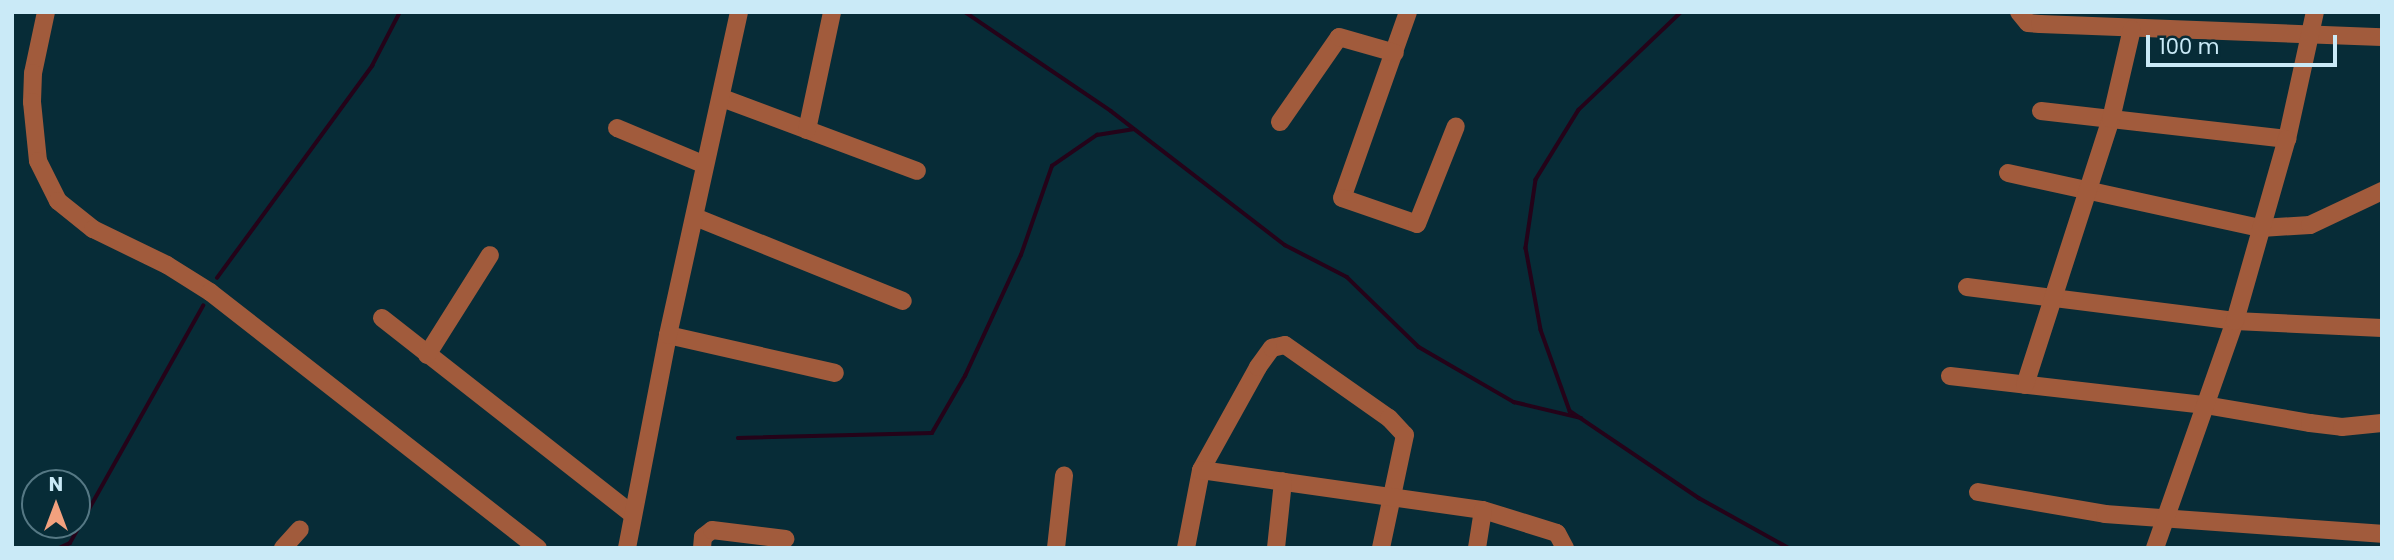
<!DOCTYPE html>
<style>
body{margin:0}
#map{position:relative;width:2394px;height:560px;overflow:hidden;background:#072c37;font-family:Poppins,sans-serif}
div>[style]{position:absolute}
.stream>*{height:3.5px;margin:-1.75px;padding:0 1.75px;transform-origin:1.75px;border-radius:1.75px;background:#240319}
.minor>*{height:18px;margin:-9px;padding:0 9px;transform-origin:9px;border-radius:9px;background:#a15b3c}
span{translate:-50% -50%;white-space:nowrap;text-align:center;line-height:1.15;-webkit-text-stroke:7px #072c37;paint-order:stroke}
.frame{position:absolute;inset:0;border:14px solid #caeaf7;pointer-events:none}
.north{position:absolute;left:21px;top:469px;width:70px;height:70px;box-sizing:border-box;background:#072c37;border:2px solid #557884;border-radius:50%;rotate:0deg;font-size:19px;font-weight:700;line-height:28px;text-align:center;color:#caeaf7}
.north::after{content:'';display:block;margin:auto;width:24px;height:32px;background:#f2a17e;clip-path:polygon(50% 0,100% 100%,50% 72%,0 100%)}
.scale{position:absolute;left:2146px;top:35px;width:191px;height:32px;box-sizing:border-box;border:4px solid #caeaf7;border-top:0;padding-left:9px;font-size:21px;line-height:24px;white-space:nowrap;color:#caeaf7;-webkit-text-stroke:5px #072c37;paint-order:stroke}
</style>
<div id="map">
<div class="stream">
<div style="left:965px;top:12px;width:176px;rotate:34.1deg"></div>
<div style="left:1111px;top:111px;width:220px;rotate:37.6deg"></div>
<div style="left:1285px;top:245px;width:70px;rotate:27.3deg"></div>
<div style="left:1347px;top:277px;width:100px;rotate:44.2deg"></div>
<div style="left:1419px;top:347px;width:110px;rotate:30.1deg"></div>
<div style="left:1514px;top:402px;width:69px;rotate:13.4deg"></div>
<div style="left:1682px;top:12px;width:142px;rotate:136.4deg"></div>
<div style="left:1579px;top:110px;width:82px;rotate:121.6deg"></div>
<div style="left:1536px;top:180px;width:69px;rotate:98.4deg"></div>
<div style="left:1526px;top:248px;width:83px;rotate:79.6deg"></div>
<div style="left:1541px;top:330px;width:86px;rotate:70.3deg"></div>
<div style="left:1570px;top:411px;width:156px;rotate:34deg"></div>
<div style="left:1699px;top:498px;width:103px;rotate:29.1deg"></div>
<div style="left:217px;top:278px;width:263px;rotate:-53.8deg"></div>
<div style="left:372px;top:66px;width:61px;rotate:-62.6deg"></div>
<div style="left:738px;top:438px;width:194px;rotate:-1.5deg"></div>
<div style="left:932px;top:433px;width:66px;rotate:-59.9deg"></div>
<div style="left:965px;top:376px;width:133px;rotate:-65.2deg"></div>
<div style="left:1021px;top:255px;width:94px;rotate:-70.8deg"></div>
<div style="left:1052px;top:166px;width:55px;rotate:-34.6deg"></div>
<div style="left:1097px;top:135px;width:36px;rotate:-9deg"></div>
<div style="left:59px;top:548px;width:12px;rotate:-24deg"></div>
<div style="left:70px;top:543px;width:272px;rotate:-60.7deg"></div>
</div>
<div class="minor">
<div style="left:46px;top:12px;width:62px;rotate:102deg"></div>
<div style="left:33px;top:73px;width:29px;rotate:92deg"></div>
<div style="left:32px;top:102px;width:59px;rotate:84.2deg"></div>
<div style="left:38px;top:161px;width:45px;rotate:63.4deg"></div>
<div style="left:58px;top:201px;width:45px;rotate:38.7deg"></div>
<div style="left:93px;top:229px;width:82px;rotate:25.9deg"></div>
<div style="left:167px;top:265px;width:51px;rotate:32.1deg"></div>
<div style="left:210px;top:292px;width:416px;rotate:38deg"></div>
<div style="left:1408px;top:12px;width:197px;rotate:109.5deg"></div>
<div style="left:1342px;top:198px;width:79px;rotate:19.1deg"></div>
<div style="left:1417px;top:224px;width:105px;rotate:-68.3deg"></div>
<div style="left:2019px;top:12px;width:14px;rotate:51deg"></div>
<div style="left:2028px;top:23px;width:12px;rotate:5deg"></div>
<div style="left:2040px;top:24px;width:342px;rotate:2.2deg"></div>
<div style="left:722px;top:98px;width:208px;rotate:20.5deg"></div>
<div style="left:2041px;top:111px;width:248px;rotate:6.5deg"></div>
<div style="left:2287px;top:139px;width:130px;rotate:-77.6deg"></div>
<div style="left:1280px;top:122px;width:103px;rotate:-55.2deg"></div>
<div style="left:1339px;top:37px;width:58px;rotate:15.9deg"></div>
<div style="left:617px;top:128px;width:95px;rotate:22.8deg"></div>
<div style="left:807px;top:130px;width:121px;rotate:-78deg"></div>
<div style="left:2008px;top:173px;width:259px;rotate:12.3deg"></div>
<div style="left:2261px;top:228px;width:49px;rotate:-3.5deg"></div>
<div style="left:2310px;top:225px;width:80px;rotate:-25.3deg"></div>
<div style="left:695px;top:217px;width:224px;rotate:22deg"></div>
<div style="left:1967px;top:287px;width:270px;rotate:7.2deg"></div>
<div style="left:2235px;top:321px;width:147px;rotate:2.7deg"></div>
<div style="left:382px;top:318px;width:319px;rotate:38.1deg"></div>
<div style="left:668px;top:335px;width:171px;rotate:12.8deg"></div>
<div style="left:427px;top:355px;width:118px;rotate:-57.8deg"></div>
<div style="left:1950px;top:376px;width:257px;rotate:6.5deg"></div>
<div style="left:2205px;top:405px;width:107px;rotate:9.7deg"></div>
<div style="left:2310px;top:423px;width:32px;rotate:7deg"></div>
<div style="left:2342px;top:427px;width:40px;rotate:-5.7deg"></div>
<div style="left:2025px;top:385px;width:280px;rotate:-72.1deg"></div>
<div style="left:2111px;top:119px;width:92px;rotate:-76.9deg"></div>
<div style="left:1201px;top:470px;width:118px;rotate:-61deg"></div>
<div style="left:1258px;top:367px;width:24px;rotate:-54deg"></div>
<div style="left:1272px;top:348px;width:13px;rotate:-13deg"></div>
<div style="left:1285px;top:345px;width:127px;rotate:35.1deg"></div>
<div style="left:1389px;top:418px;width:23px;rotate:47deg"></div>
<div style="left:1405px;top:435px;width:116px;rotate:102deg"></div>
<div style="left:1978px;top:492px;width:129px;rotate:9.8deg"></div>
<div style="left:2105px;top:514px;width:277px;rotate:4.1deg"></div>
<div style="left:283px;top:548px;width:25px;rotate:-48deg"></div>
<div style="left:627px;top:548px;width:217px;rotate:-79.1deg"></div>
<div style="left:668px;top:335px;width:331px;rotate:-77.6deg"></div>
<div style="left:702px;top:548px;width:11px;rotate:-85deg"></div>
<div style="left:703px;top:537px;width:11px;rotate:-38deg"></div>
<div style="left:712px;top:530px;width:74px;rotate:7deg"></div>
<div style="left:1056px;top:548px;width:73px;rotate:-83.7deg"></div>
<div style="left:1186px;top:548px;width:79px;rotate:-79.1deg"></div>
<div style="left:1201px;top:470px;width:285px;rotate:8.1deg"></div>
<div style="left:1483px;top:510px;width:77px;rotate:17.3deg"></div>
<div style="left:1557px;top:533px;width:17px;rotate:62deg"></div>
<div style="left:1276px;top:548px;width:67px;rotate:-84deg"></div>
<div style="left:1477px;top:548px;width:38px;rotate:-81deg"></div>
<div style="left:2155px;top:548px;width:241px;rotate:-70.6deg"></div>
<div style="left:2235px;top:321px;width:189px;rotate:-74.1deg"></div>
</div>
<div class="frame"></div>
<div class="north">N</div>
<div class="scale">100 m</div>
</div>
